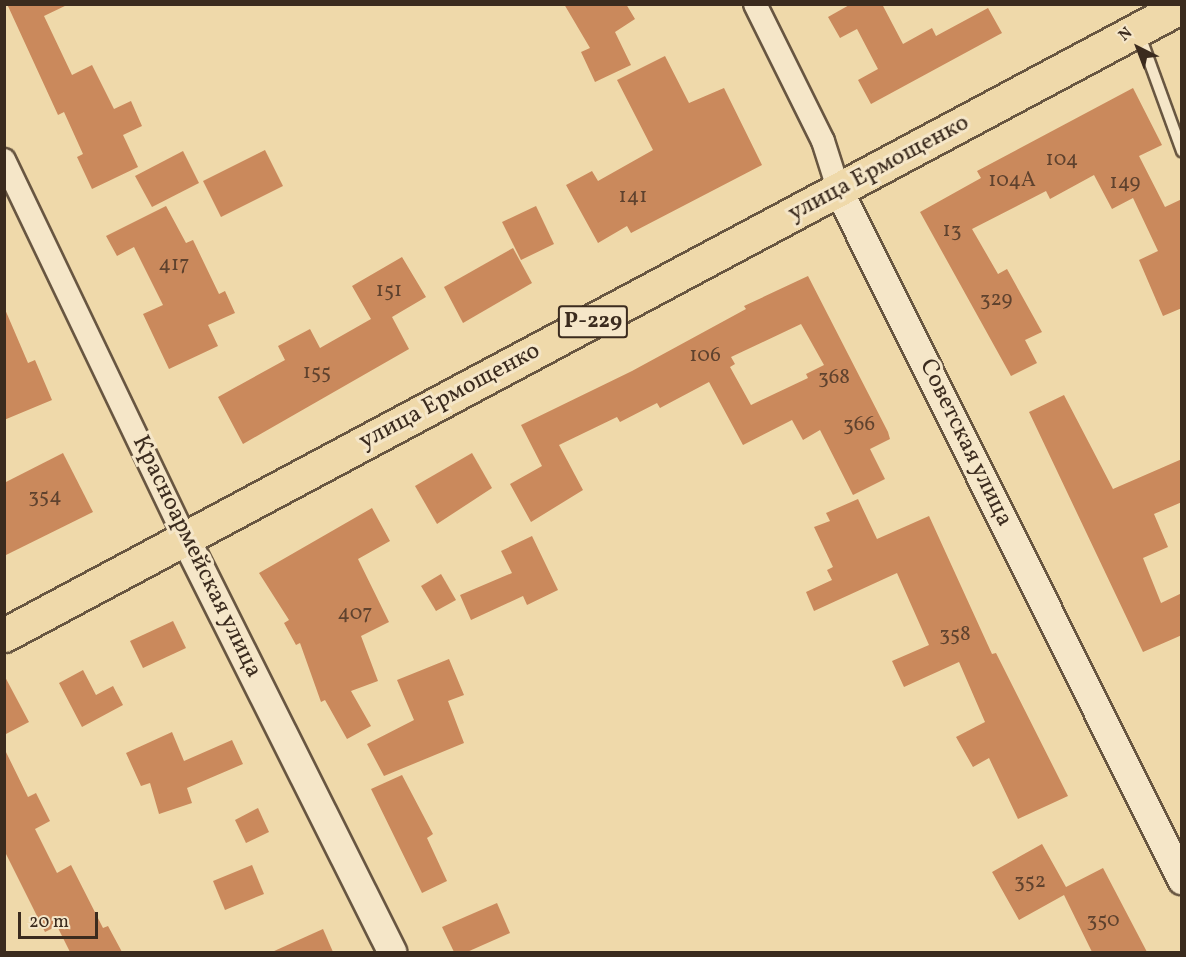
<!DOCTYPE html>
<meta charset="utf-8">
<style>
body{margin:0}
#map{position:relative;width:1186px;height:957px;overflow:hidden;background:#efd9aa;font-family:Vollkorn,serif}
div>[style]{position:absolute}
.building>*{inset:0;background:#ca895c}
.roads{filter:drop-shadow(2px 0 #685641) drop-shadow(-2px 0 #685641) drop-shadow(0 2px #685641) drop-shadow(0 -2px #685641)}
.service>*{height:10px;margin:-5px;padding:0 5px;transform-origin:5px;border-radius:5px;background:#f5e6c8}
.minor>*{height:22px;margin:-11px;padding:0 11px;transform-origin:11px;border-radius:11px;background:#f5e6c8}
.tertiary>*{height:28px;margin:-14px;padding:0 14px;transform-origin:14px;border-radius:14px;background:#f5e6c8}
.trunk>*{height:33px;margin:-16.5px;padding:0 16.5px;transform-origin:16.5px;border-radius:16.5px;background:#efd9aa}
span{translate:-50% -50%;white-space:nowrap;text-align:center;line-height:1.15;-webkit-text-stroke:6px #f5e6c8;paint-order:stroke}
.number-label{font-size:21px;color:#5f422e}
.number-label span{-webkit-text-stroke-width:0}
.shield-label span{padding:2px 4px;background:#f5e6c8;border:2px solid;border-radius:4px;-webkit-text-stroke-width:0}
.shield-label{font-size:22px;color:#3b2b1e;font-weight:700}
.street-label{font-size:24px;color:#3b2b1e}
.frame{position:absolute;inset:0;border:6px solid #3b2b1e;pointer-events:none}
.north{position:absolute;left:1108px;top:18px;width:60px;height:60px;-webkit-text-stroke:4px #f5e6c8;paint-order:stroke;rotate:318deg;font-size:16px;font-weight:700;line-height:24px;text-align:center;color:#3b2b1e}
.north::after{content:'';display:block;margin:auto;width:21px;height:27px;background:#3b2b1e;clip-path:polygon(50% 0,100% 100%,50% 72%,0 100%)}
.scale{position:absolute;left:18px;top:912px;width:80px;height:27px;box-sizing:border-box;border:3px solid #3b2b1e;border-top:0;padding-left:8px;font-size:18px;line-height:21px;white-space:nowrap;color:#3b2b1e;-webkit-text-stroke:4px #f5e6c8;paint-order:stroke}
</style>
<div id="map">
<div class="building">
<div style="clip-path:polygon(7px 4px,69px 4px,44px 16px,72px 75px,92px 65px,114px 109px,131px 101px,142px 126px,123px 135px,138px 167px,92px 189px,77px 157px,83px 154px,64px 112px,58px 115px)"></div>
<div style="clip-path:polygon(564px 4px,626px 4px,635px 19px,615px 32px,631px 65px,595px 82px,581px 52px,590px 48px)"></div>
<div style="clip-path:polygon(851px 4px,882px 4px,903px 44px,932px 28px,936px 36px,988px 8px,1002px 33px,871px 104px,858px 80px,878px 69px,857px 29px,840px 38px,828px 17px)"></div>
<div style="clip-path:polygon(665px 56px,689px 103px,724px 88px,762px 165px,631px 233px,627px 226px,598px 243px,566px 185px,592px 171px,598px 181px,653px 150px,617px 80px)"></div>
<div style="clip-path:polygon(1133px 88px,1162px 145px,1139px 156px,1165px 207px,1182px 199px,1182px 308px,1163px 316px,1139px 260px,1158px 251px,1133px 198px,1112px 209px,1094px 175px,1050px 199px,1046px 191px,972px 229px,998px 274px,1007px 269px,1042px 332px,1025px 340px,1037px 363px,1011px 376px,920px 212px,981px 178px,977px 171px)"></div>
<div style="clip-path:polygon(265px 150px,283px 186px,221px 217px,203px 181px)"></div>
<div style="clip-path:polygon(183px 151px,199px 183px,152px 207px,135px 176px)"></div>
<div style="clip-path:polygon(166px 206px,186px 243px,193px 240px,219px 294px,225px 291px,235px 313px,208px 325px,218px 346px,169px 369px,143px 314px,163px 305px,134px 247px,117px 256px,106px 236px)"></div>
<div style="clip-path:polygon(536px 206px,554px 244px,521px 260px,502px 222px)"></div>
<div style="clip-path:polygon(513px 248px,532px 283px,463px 323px,444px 287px)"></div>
<div style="clip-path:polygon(402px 257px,426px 297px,392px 317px,409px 349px,243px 444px,218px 397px,285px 360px,278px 346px,310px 329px,320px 348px,371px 319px,352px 286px)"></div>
<div style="clip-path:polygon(evenodd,808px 276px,888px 432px,890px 439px,870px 449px,885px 479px,853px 495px,820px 430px,803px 440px,792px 420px,743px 445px,709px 382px,660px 408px,657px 403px,620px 422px,617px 417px,559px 445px,583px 490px,531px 522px,510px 484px,542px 466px,521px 425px,632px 371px,746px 309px,744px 306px,808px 276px,801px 324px,824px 365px,806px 374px,808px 378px,751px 405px,730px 367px,735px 364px,731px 357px,801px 324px)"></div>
<div style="clip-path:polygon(4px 307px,28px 363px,35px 360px,52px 400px,4px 420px)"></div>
<div style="clip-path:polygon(1064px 395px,1113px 489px,1182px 459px,1182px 502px,1154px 514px,1168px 547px,1143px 558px,1161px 603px,1182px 593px,1182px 635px,1143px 652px,1029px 412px)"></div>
<div style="clip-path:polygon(63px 453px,93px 512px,4px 556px,4px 483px)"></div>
<div style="clip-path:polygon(472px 453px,492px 488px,437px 524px,415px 486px)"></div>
<div style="clip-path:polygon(858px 499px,877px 539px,929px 516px,992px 654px,996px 653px,1068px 796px,1018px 819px,989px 758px,973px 767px,956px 737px,985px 722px,959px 662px,904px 687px,892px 661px,929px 645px,897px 573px,814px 611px,806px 592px,832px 580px,827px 570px,833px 567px,814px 527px,830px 521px,826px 513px)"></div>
<div style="clip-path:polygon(372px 508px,390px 541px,358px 559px,389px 622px,361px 636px,378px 681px,351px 691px,371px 726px,347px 739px,325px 700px,321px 702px,300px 643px,296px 645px,284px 623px,289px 620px,259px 573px)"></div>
<div style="clip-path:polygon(532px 536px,558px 590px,527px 605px,523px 596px,471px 620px,460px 595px,512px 573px,501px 551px)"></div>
<div style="clip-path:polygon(441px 574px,456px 600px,436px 611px,421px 586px)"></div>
<div style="clip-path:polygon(173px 621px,186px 648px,143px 668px,130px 641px)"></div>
<div style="clip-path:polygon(449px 659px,464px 695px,448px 701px,464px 743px,384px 776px,367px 744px,414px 720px,397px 680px)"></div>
<div style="clip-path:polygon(83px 670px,96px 695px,113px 686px,123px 705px,82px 727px,59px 683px)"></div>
<div style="clip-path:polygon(4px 675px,29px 722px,4px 735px)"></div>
<div style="clip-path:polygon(172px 732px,184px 761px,232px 740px,243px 764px,187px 788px,192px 803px,159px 814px,150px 783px,141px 786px,126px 753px)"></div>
<div style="clip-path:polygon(4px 748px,28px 797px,36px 793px,50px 821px,35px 829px,57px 873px,71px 865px,103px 928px,108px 926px,122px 952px,70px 952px,57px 926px,45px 932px,4px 850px)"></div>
<div style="clip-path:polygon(402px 775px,433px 834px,427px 838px,447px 881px,422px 893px,371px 789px)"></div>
<div style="clip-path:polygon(258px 808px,269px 832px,246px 843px,235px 820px)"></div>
<div style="clip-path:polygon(1042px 844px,1066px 887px,1103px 868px,1147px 952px,1092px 952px,1064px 895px,1019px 920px,992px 872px)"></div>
<div style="clip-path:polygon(252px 865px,264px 894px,225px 910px,213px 881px)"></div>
<div style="clip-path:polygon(497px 903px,510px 933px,467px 952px,454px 952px,442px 927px)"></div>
<div style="clip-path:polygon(323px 929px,333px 952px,272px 952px)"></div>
</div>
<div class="roads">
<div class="service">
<div style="left:1139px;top:33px;width:126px;rotate:70deg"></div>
</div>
<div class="minor">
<div style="left:755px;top:4px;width:153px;rotate:63.6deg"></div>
<div style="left:823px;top:141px;width:52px;rotate:72.3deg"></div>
<div style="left:4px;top:160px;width:419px;rotate:64.4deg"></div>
</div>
<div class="tertiary">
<div style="left:839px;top:191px;width:770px;rotate:63.53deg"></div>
<div style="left:185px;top:538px;width:463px;rotate:63.4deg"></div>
</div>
<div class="trunk">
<div style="left:4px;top:635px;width:1335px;rotate:-28.1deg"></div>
</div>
</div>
<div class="number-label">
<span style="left:1062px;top:160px">104</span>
<span style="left:1012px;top:181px">104А</span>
<span style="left:1125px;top:183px">149</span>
<span style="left:633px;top:197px">141</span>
<span style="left:952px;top:231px">13</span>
<span style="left:174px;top:265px">417</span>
<span style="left:389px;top:291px">151</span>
<span style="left:996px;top:300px">329</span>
<span style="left:705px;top:356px">106</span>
<span style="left:317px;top:373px">155</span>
<span style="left:834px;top:378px">368</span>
<span style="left:859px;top:425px">366</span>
<span style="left:45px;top:497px">354</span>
<span style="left:355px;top:614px">407</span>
<span style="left:955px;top:635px">358</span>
<span style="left:1030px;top:882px">352</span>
<span style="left:1103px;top:921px">350</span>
</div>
<div class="shield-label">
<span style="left:593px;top:322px">Р-229</span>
</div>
<div class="street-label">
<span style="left:879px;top:169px;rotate:-28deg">улица Ермощенко</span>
<span style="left:450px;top:397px;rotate:-28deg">улица Ермощенко</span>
<span style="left:965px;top:443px;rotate:64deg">Советская улица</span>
<span style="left:196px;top:557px;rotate:64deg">Красноармейская улица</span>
</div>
<div class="frame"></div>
<div class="north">N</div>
<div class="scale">20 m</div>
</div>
